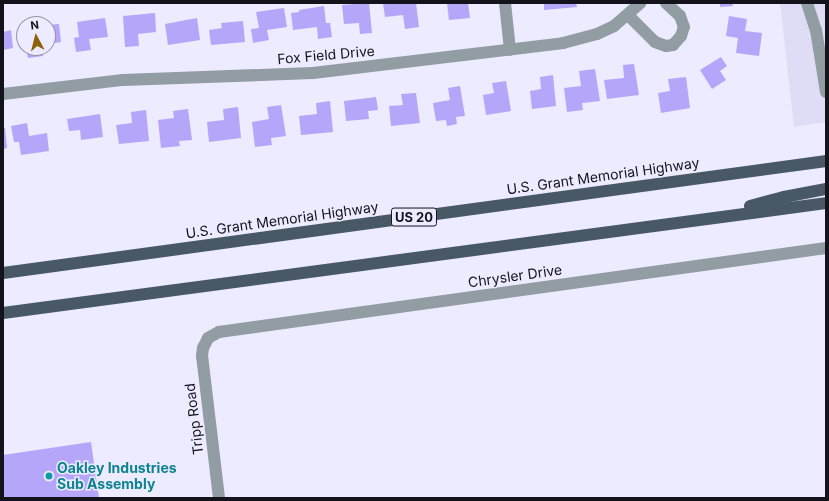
<!DOCTYPE html>
<style>
body{margin:0}
#map{position:relative;width:829px;height:501px;overflow:hidden;background:#edebff;font-family:Inter,sans-serif}
div>[style]{position:absolute}
.built>*{inset:0;background:#dfdcf6}
.building>*{inset:0;background:#b5a6f9}
.minor>*{height:12px;margin:-6px;padding:0 6px;transform-origin:6px;border-radius:6px;background:#929ca3}
.major>*{height:12px;margin:-6px;padding:0 6px;transform-origin:6px;border-radius:6px;background:#485965}
.dots>*{width:11px;height:11px;translate:-50% -50%;box-sizing:border-box;border:2px solid #edebff;border-radius:50%}
span{translate:-50% -50%;white-space:nowrap;text-align:center;line-height:1.15;-webkit-text-stroke:3px #edebff;paint-order:stroke}
.shield-label span{padding:1px 3px;background:#edebff;border:1px solid;border-radius:3px;-webkit-text-stroke-width:0}
.shield-label{font-size:13px;color:#14121b;font-weight:700}
.street-label{font-size:14px;color:#14121b}
.culture-label{font-size:14px;color:#0d838f;font-weight:700}
.left{translate:0 -50%;text-align:left}
.frame{position:absolute;inset:0;border:4px solid #14121b;pointer-events:none}
.north{position:absolute;left:16px;top:16px;width:40px;height:40px;box-sizing:border-box;background:#edebff;border:1px solid #9694a4;border-radius:50%;rotate:353deg;font-size:11px;font-weight:700;line-height:16px;text-align:center;color:#14121b}
.north::after{content:'';display:block;margin:auto;width:14px;height:18px;background:#8e6008;clip-path:polygon(50% 0,100% 100%,50% 72%,0 100%)}
</style>
<div id="map">
<div class="built">
<div style="clip-path:polygon(780px 3px,826px 3px,826px 122px,794px 127px)"></div>
</div>
<div class="building">
<div style="clip-path:polygon(369px 3px,372px 33px,360px 34px,359px 23px,344px 24px,342px 5px)"></div>
<div style="clip-path:polygon(383px 3px,416px 3px,419px 27px,405px 29px,403px 15px,385px 17px)"></div>
<div style="clip-path:polygon(447px 3px,468px 3px,470px 18px,449px 20px)"></div>
<div style="clip-path:polygon(544px 3px,576px 3px,577px 7px,544px 10px)"></div>
<div style="clip-path:polygon(720px 3px,732px 3px,733px 6px,720px 7px)"></div>
<div style="clip-path:polygon(324px 6px,326px 23px,330px 23px,332px 37px,318px 39px,317px 27px,293px 30px,291px 13px,299px 12px,299px 10px)"></div>
<div style="clip-path:polygon(284px 8px,287px 27px,267px 30px,269px 40px,253px 43px,251px 29px,259px 28px,256px 12px)"></div>
<div style="clip-path:polygon(155px 13px,156px 32px,138px 34px,139px 46px,125px 47px,123px 16px)"></div>
<div style="clip-path:polygon(729px 16px,747px 19px,745px 31px,762px 33px,759px 56px,736px 53px,738px 38px,726px 36px)"></div>
<div style="clip-path:polygon(105px 18px,108px 37px,89px 39px,91px 50px,76px 52px,74px 38px,79px 37px,77px 22px)"></div>
<div style="clip-path:polygon(197px 18px,200px 40px,168px 45px,165px 24px)"></div>
<div style="clip-path:polygon(243px 21px,245px 42px,211px 45px,209px 30px,222px 28px,221px 23px)"></div>
<div style="clip-path:polygon(59px 24px,61px 42px,48px 44px,48px 25px)"></div>
<div style="clip-path:polygon(11px 30px,13px 48px,3px 50px,3px 32px)"></div>
<div style="clip-path:polygon(26px 48px,42px 48px,43px 56px,28px 58px)"></div>
<div style="clip-path:polygon(721px 57px,727px 66px,720px 71px,726px 80px,712px 89px,700px 70px)"></div>
<div style="clip-path:polygon(634px 64px,639px 95px,607px 99px,604px 80px,624px 78px,623px 65px)"></div>
<div style="clip-path:polygon(595px 69px,600px 101px,582px 103px,583px 110px,567px 112px,564px 88px,581px 86px,579px 71px)"></div>
<div style="clip-path:polygon(553px 75px,556px 106px,532px 109px,530px 91px,541px 89px,540px 77px)"></div>
<div style="clip-path:polygon(686px 77px,690px 108px,661px 113px,658px 93px,670px 91px,668px 79px)"></div>
<div style="clip-path:polygon(506px 81px,511px 111px,486px 115px,483px 95px,494px 93px,492px 83px)"></div>
<div style="clip-path:polygon(460px 86px,465px 116px,456px 117px,457px 124px,447px 126px,446px 120px,436px 121px,433px 103px,450px 100px,448px 88px)"></div>
<div style="clip-path:polygon(416px 93px,420px 123px,391px 126px,389px 106px,403px 105px,401px 94px)"></div>
<div style="clip-path:polygon(376px 97px,378px 110px,368px 111px,369px 119px,346px 121px,344px 101px)"></div>
<div style="clip-path:polygon(330px 101px,333px 132px,301px 135px,299px 116px,317px 114px,316px 103px)"></div>
<div style="clip-path:polygon(281px 105px,286px 136px,271px 138px,272px 145px,255px 147px,252px 122px,269px 119px,267px 107px)"></div>
<div style="clip-path:polygon(238px 107px,241px 138px,209px 142px,207px 122px,224px 120px,223px 109px)"></div>
<div style="clip-path:polygon(188px 109px,192px 140px,179px 141px,180px 146px,161px 148px,158px 120px,174px 118px,173px 111px)"></div>
<div style="clip-path:polygon(146px 110px,149px 141px,119px 144px,116px 125px,132px 123px,131px 112px)"></div>
<div style="clip-path:polygon(100px 114px,103px 137px,81px 140px,80px 130px,69px 131px,67px 119px)"></div>
<div style="clip-path:polygon(27px 123px,29px 136px,47px 133px,49px 151px,21px 155px,19px 142px,14px 142px,11px 126px)"></div>
<div style="clip-path:polygon(3px 128px,5px 128px,7px 148px,3px 149px)"></div>
<div style="clip-path:polygon(91px 442px,99px 498px,3px 498px,3px 455px)"></div>
</div>
<div class="minor">
<div style="left:505px;top:3px;width:47px;rotate:83.9deg"></div>
<div style="left:807px;top:3px;width:28px;rotate:72deg"></div>
<div style="left:816px;top:30px;width:63px;rotate:80.8deg"></div>
<div style="left:628px;top:15px;width:38px;rotate:45deg"></div>
<div style="left:655px;top:42px;width:12px;rotate:20deg"></div>
<div style="left:666px;top:46px;width:7px;rotate:-8deg"></div>
<div style="left:673px;top:45px;width:12px;rotate:-48deg"></div>
<div style="left:681px;top:36px;width:9px;rotate:-72deg"></div>
<div style="left:684px;top:27px;width:12px;rotate:-110deg"></div>
<div style="left:680px;top:16px;width:19px;rotate:-137deg"></div>
<div style="left:3px;top:94px;width:121px;rotate:-6.7deg"></div>
<div style="left:123px;top:80px;width:190px;rotate:-2.1deg"></div>
<div style="left:313px;top:73px;width:252px;rotate:-6.8deg"></div>
<div style="left:563px;top:43px;width:35px;rotate:-15deg"></div>
<div style="left:597px;top:34px;width:19px;rotate:-25deg"></div>
<div style="left:614px;top:26px;width:35px;rotate:-41deg"></div>
<div style="left:219px;top:498px;width:143px;rotate:-96.8deg"></div>
<div style="left:202px;top:356px;width:8px;rotate:-83deg"></div>
<div style="left:203px;top:348px;width:11px;rotate:-63deg"></div>
<div style="left:208px;top:338px;width:13px;rotate:-29deg"></div>
<div style="left:219px;top:332px;width:613px;rotate:-7.88deg"></div>
</div>
<div class="major">
<div style="left:750px;top:206px;width:35px;rotate:-15deg"></div>
<div style="left:784px;top:197px;width:43px;rotate:-10.8deg"></div>
<div style="left:3px;top:273px;width:831px;rotate:-7.75deg"></div>
<div style="left:3px;top:313px;width:830px;rotate:-7.61deg"></div>
</div>
<div class="dots">
<div style="left:49px;top:476px;background:#0f9aa8"></div>
</div>
<div class="shield-label">
<span style="left:414px;top:217px">US 20</span>
</div>
<div class="street-label">
<span style="left:326px;top:55px;rotate:-5deg">Fox Field Drive</span>
<span style="left:603px;top:176px;rotate:-8deg">U.S. Grant Memorial Highway</span>
<span style="left:282px;top:220px;rotate:-8deg">U.S. Grant Memorial Highway</span>
<span style="left:515px;top:276px;rotate:-8deg">Chrysler Drive</span>
<span style="left:194px;top:419px;rotate:-97deg">Tripp Road</span>
</div>
<div class="culture-label">
<span class="left" style="left:57px;top:476px">Oakley Industries<br>Sub Assembly</span>
</div>
<div class="frame"></div>
<div class="north">N</div>
</div>
